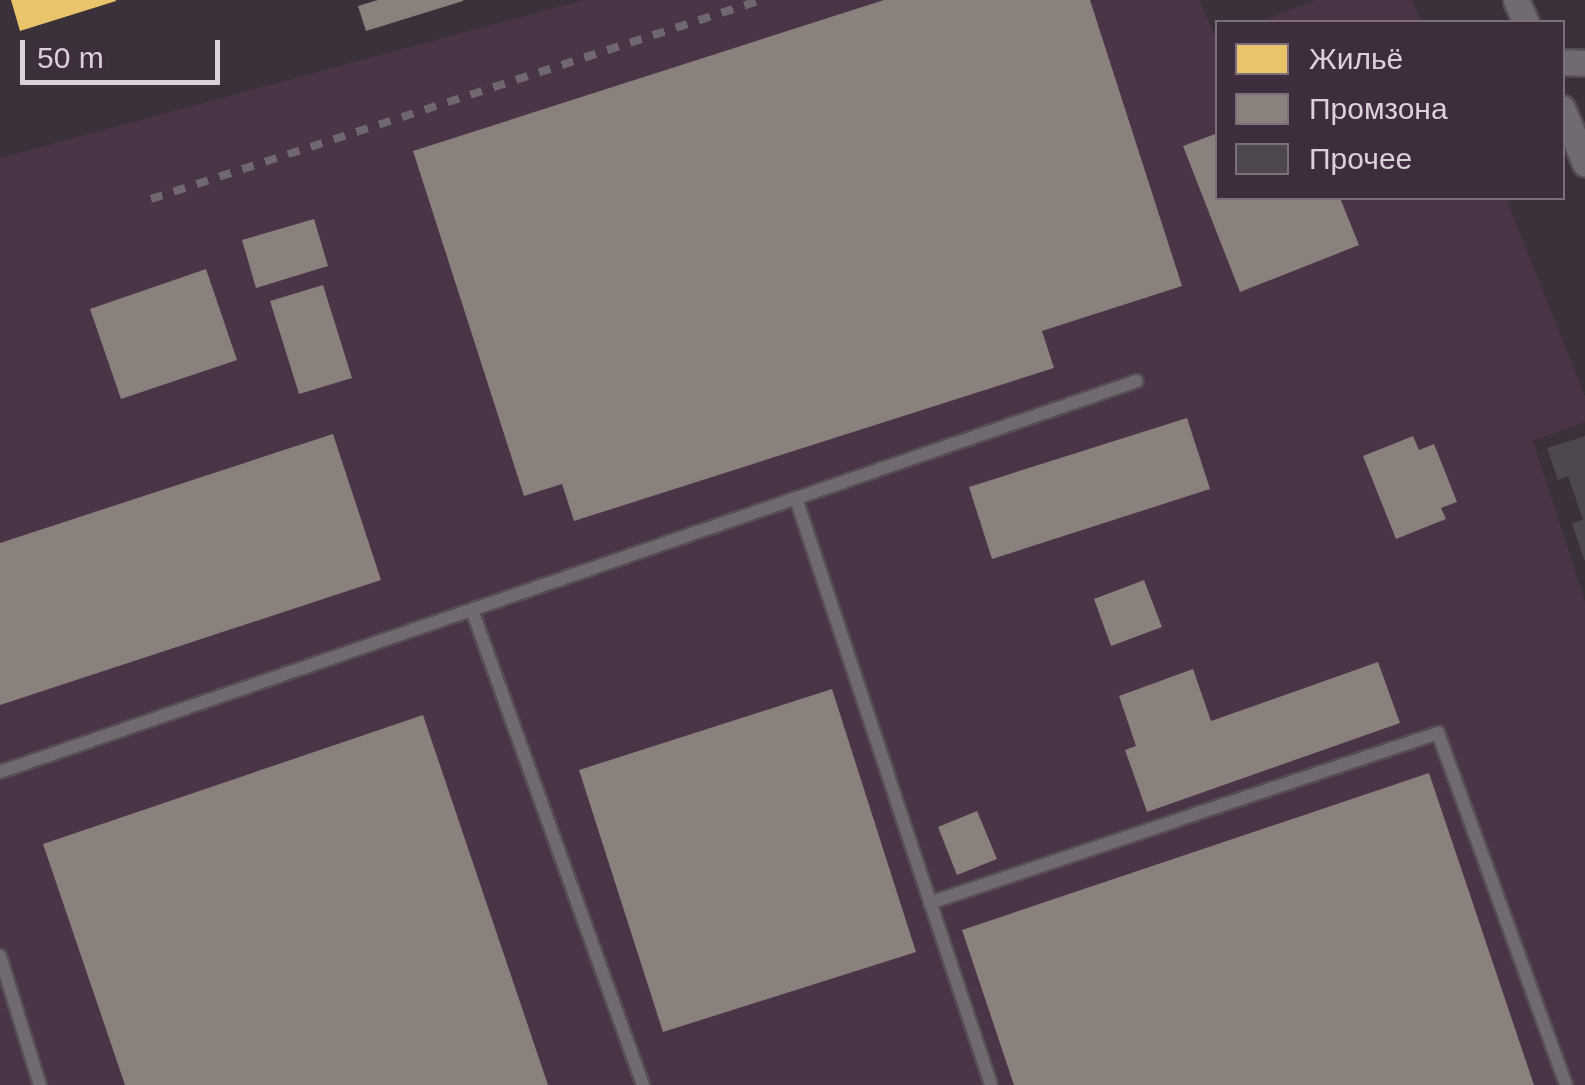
<!DOCTYPE html>
<meta charset="utf-8">
<style>
body{margin:0}
#map{position:relative;width:1585px;height:1085px;overflow:hidden;background:#3a313a;font-family:Arial,sans-serif}
div>[style]{position:absolute}
.built>*{inset:0;background:#493448}
.homes>*{inset:0;background:#e9c46a}
.industry>*{inset:0;background:#8a817c}
.building>*{inset:0;background:#4f474e}
.roads{filter:drop-shadow(2px 0 #564d55) drop-shadow(-2px 0 #564d55) drop-shadow(0 2px #564d55) drop-shadow(0 -2px #564d55)}
.lane>*{height:12px;margin:-6px;padding:0 6px;transform-origin:6px;border-radius:6px;background:#716a71}
.street>*{height:25px;margin:-12.5px;padding:0 12.5px;transform-origin:12.5px;border-radius:12.5px;background:#716a71}
.rail>*{height:8px;margin-top:-4px;transform-origin:0;background:repeating-linear-gradient(90deg,#706870 0 12px,transparent 0 24px)}
span{translate:-50% -50%;white-space:nowrap;text-align:center;line-height:1.15;-webkit-text-stroke:10px #3e2d3d;paint-order:stroke}
.legend{position:absolute;left:1215px;top:20px;width:350px;height:180px;box-sizing:border-box;background:#3e2d3d;border:2px solid #7d6e7c;margin:0;padding:12px 18px;list-style:none;font-size:30px;color:#dcd0db}
.legend li{display:flex;align-items:center;gap:20px;height:50px}
.legend b{width:50px;border:2px solid #7d6e7c}
.scale{position:absolute;left:20px;top:40px;width:200px;height:45px;box-sizing:border-box;border:5px solid #dcd0db;border-top:0;padding-left:12px;font-size:30px;line-height:35px;white-space:nowrap;color:#dcd0db;-webkit-text-stroke:8px #3e2d3d;paint-order:stroke}
</style>
<div id="map">
<div class="built">
<div style="clip-path:polygon(584px 0,1199px 0,1217px 40px,1218px 198px,1506px 198px,1585px 396px,1585px 422px,1533px 441px,1585px 602px,1585px 1085px,0 1085px,0 158px)"></div>
<div style="clip-path:polygon(1315px 0,1412px 0,1422px 22px,1260px 22px)"></div>
</div>
<div class="homes">
<div style="clip-path:polygon(11px 0,116px 0,116px 1px,20px 31px)"></div>
</div>
<div class="industry">
<div style="clip-path:polygon(378px 0,463px 0,463px 1px,366px 31px,358px 6px)"></div>
<div style="clip-path:polygon(884px 0,1090px 0,1182px 286px,1042px 331px,1054px 368px,574px 521px,562px 484px,524px 496px,413px 151px)"></div>
<div style="clip-path:polygon(1218px 133px,1218px 198px,1340px 198px,1359px 245px,1240px 292px,1183px 146px)"></div>
<div style="clip-path:polygon(314px 219px,328px 266px,256px 288px,242px 240px)"></div>
<div style="clip-path:polygon(206px 269px,237px 360px,121px 399px,90px 309px)"></div>
<div style="clip-path:polygon(323px 285px,352px 378px,299px 394px,270px 301px)"></div>
<div style="clip-path:polygon(1187px 418px,1210px 489px,992px 559px,969px 487px)"></div>
<div style="clip-path:polygon(333px 434px,381px 580px,0 705px,0 543px)"></div>
<div style="clip-path:polygon(1413px 436px,1419px 450px,1434px 444px,1457px 502px,1441px 508px,1446px 519px,1396px 539px,1363px 456px)"></div>
<div style="clip-path:polygon(1144px 580px,1162px 627px,1111px 646px,1094px 599px)"></div>
<div style="clip-path:polygon(1378px 662px,1400px 723px,1147px 812px,1125px 750px,1136px 746px,1119px 696px,1193px 669px,1211px 721px)"></div>
<div style="clip-path:polygon(832px 689px,916px 952px,663px 1032px,579px 770px)"></div>
<div style="clip-path:polygon(423px 715px,548px 1085px,125px 1085px,43px 844px)"></div>
<div style="clip-path:polygon(1429px 773px,1534px 1085px,1014px 1085px,962px 930px)"></div>
<div style="clip-path:polygon(977px 811px,997px 859px,957px 875px,938px 827px)"></div>
</div>
<div class="building">
<div style="clip-path:polygon(1585px 436px,1585px 560px,1584px 560px,1572px 523px,1583px 520px,1568px 476px,1558px 480px,1547px 448px)"></div>
</div>
<div class="roads">
<div class="lane">
<div style="left:796px;top:498px;width:619px;rotate:71.62deg"></div>
<div style="left:472px;top:610px;width:505px;rotate:70.2deg"></div>
<div style="left:0;top:772px;width:1202px;rotate:-18.98deg"></div>
<div style="left:930px;top:903px;width:536px;rotate:-18.5deg"></div>
<div style="left:1438px;top:733px;width:375px;rotate:70deg"></div>
<div style="left:0;top:956px;width:135px;rotate:72.8deg"></div>
</div>
<div class="street">
<div style="left:1516px;top:0;width:24px;rotate:66deg"></div>
<div style="left:1562px;top:62px;width:23px;rotate:2deg"></div>
<div style="left:1562px;top:108px;width:60px;rotate:67.3deg"></div>
</div>
</div>
<div class="rail">
<div style="left:151px;top:199px;width:642px;rotate:-18.07deg"></div>
</div>
<ul class="legend">
<li><b style="height:28px;background:#e9c46a"></b>Жильё</li>
<li><b style="height:28px;background:#8a817c"></b>Промзона</li>
<li><b style="height:28px;background:#4f474e"></b>Прочее</li>
</ul>
<div class="scale">50 m</div>
</div>
